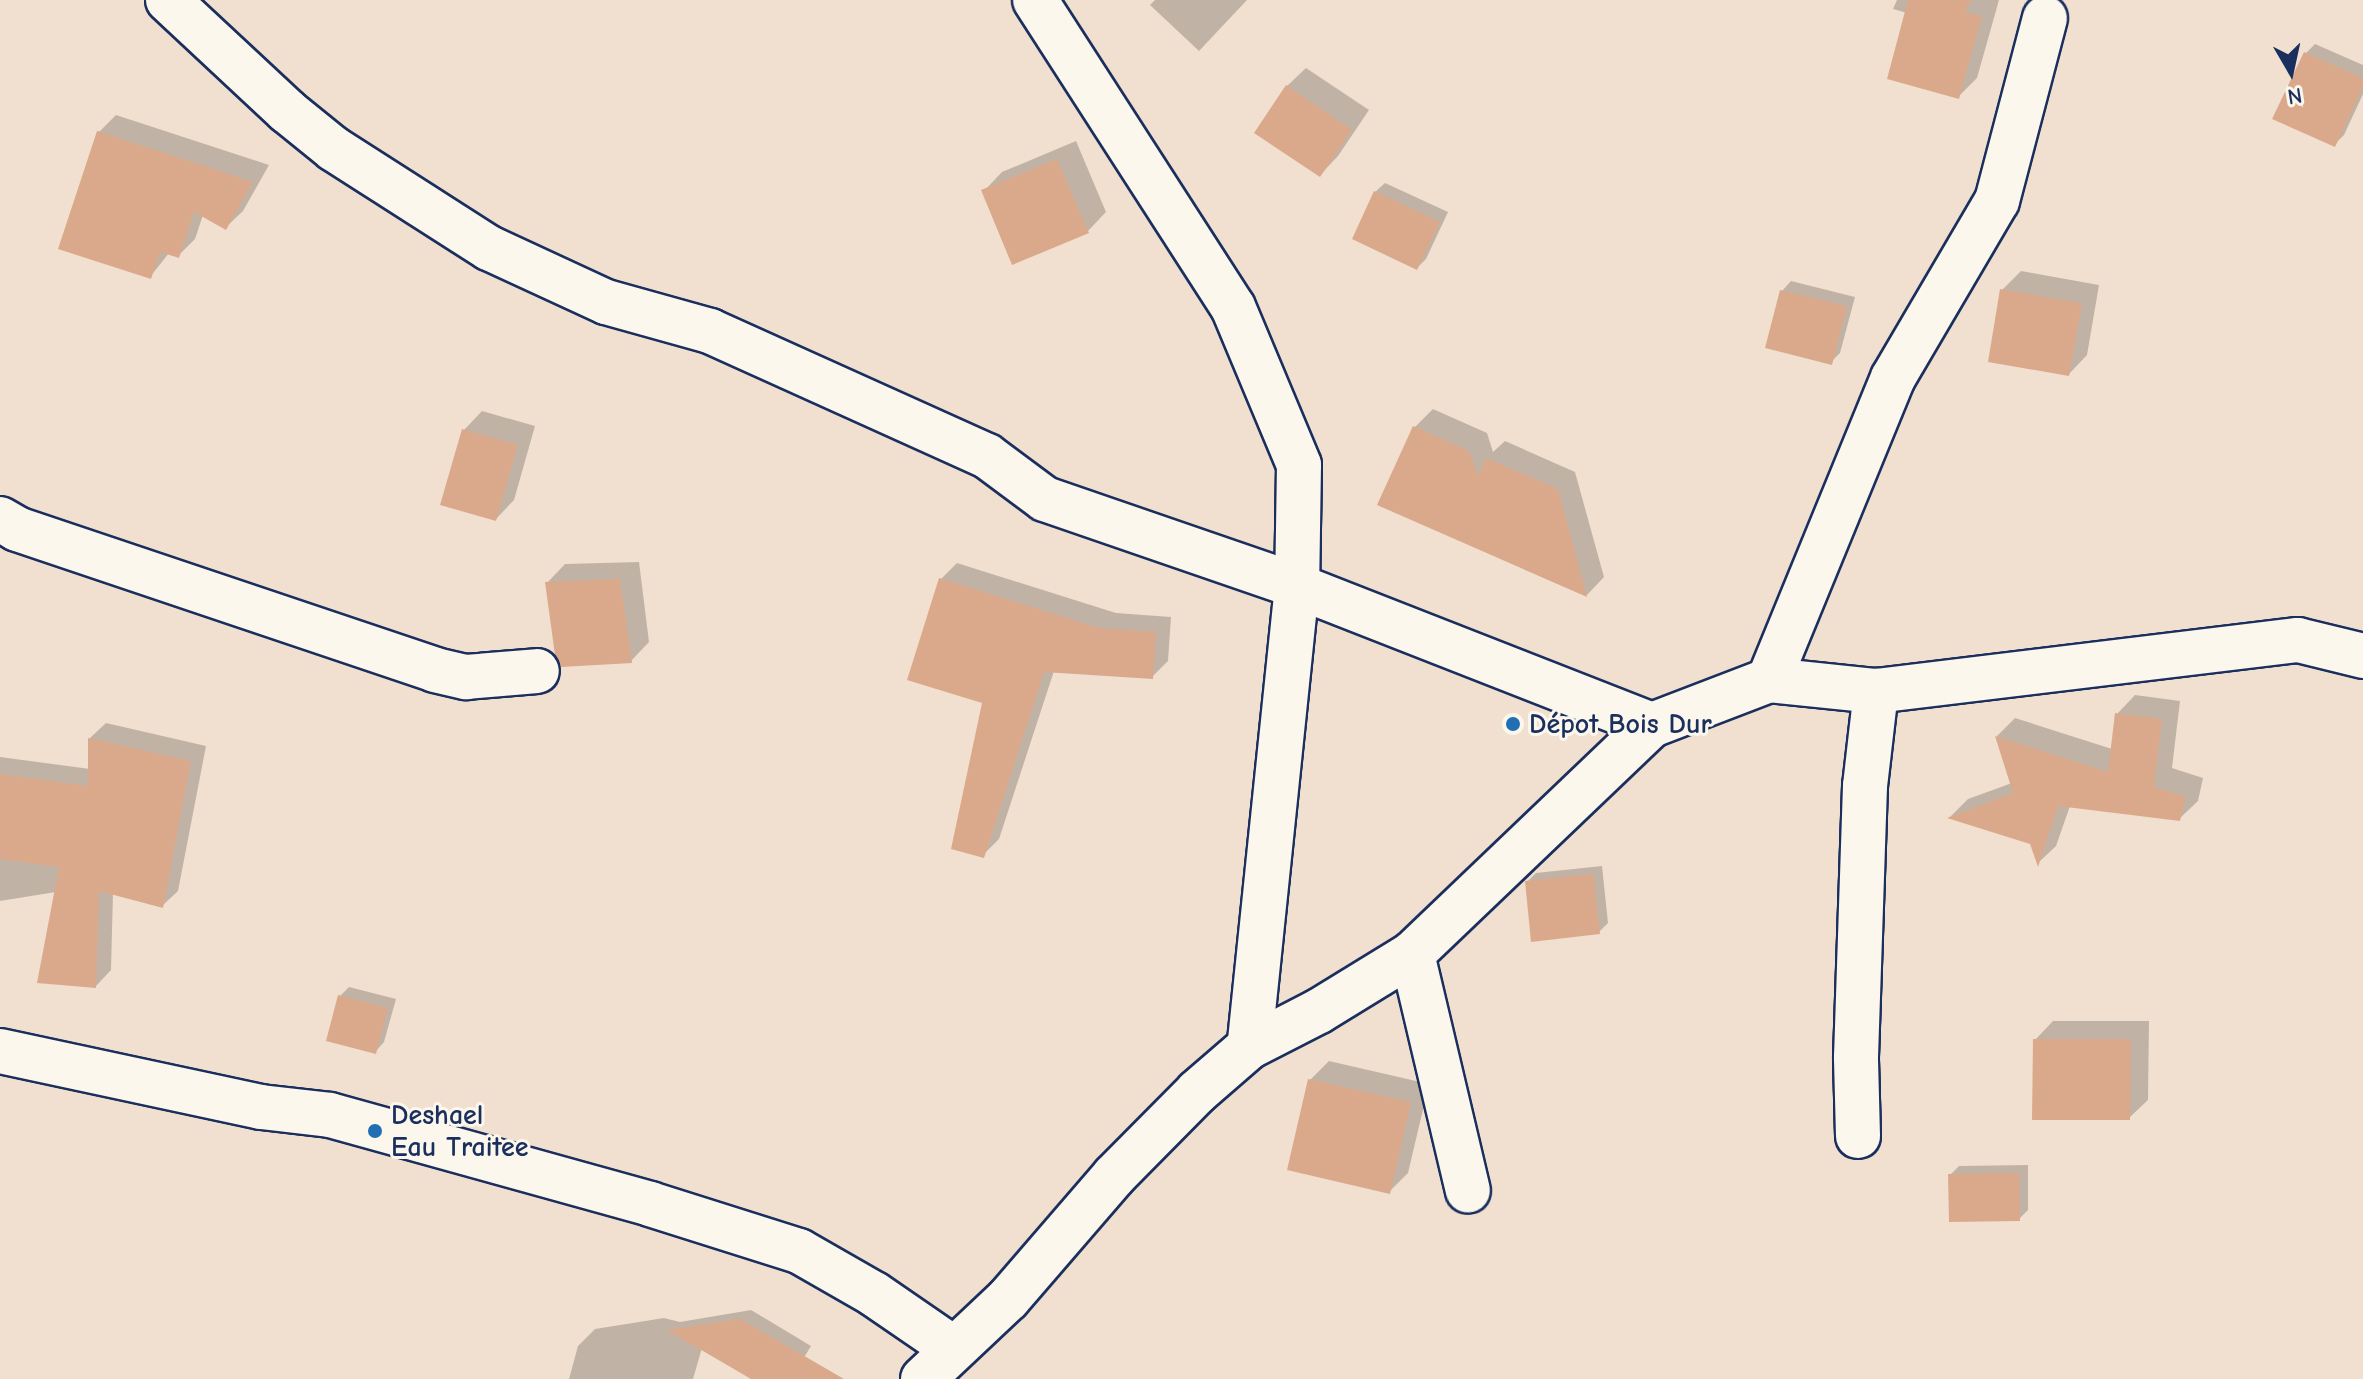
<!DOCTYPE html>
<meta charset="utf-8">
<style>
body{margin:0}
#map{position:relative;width:2363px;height:1379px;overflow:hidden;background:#f1e0cf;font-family:"Comic Neue",sans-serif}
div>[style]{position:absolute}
.shadow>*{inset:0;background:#0003}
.building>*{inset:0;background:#daa98c}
.roads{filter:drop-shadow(2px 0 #1b2f5e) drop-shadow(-2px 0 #1b2f5e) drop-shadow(0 2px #1b2f5e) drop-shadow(0 -2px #1b2f5e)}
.minor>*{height:44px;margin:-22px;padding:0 22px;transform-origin:22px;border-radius:22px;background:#fbf7ec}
.dots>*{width:22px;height:22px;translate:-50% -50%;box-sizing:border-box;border:4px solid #fbf7ec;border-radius:50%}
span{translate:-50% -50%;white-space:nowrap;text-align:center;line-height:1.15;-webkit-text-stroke:6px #fbf7ec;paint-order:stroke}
.poi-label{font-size:28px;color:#1b2f5e;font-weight:700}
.left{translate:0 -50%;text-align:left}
.north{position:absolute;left:2251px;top:32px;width:80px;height:80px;-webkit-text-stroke:6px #fbf7ec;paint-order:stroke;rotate:171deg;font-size:22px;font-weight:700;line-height:32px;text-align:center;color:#1b2f5e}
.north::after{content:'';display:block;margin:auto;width:28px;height:36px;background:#1b2f5e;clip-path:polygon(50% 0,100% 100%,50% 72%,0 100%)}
</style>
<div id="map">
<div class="shadow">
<div style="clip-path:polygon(1155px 0,1247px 0,1199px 51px,1150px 5px)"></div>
<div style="clip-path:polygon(1897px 0,1999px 0,1977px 78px,1958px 97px,1907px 13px,1893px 9px)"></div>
<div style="clip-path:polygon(2315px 44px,2363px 65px,2363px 94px,2344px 135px,2335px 144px,2275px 118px,2306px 53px)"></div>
<div style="clip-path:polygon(1306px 68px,1369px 110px,1338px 156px,1320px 175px,1287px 86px)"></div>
<div style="clip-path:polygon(116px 115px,269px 165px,243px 211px,226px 227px,203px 215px,195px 239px,178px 256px,169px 253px,150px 277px,99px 132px)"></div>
<div style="clip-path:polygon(1076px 141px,1106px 212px,1088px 231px,984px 191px,1002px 172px)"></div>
<div style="clip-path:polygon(1385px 183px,1448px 212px,1426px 259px,1417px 268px,1375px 192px)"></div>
<div style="clip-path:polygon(2021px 271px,2099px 285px,2087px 355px,2069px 374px,2002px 290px)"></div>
<div style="clip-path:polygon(1791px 281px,1855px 297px,1840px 353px,1831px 362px,1782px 291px)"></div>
<div style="clip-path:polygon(1433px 409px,1487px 433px,1493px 452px,1505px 441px,1575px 472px,1604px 577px,1587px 595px,1380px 504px,1415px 427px)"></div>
<div style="clip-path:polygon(482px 411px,535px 426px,514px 500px,496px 519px,464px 430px)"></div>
<div style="clip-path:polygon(639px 562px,649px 642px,631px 661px,547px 583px,565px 564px)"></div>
<div style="clip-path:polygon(957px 563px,1116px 613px,1171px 617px,1168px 661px,1152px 677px,1054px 671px,999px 839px,983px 855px,984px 702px,941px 579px)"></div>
<div style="clip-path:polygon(2135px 695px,2180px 701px,2172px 768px,2203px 778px,2198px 801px,2179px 819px,2070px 806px,2056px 846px,2038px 863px,2032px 844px,1950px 817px,1968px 799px,2012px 783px,1997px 736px,2015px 718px,2112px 749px,2117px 714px)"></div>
<div style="clip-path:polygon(106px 723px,206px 746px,178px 891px,162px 906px,113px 893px,111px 970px,96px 986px,56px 892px,0 901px,0 757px,90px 769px,90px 738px)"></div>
<div style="clip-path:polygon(1602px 866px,1608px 923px,1599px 932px,1527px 882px,1536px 873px)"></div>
<div style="clip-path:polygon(349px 987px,396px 999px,384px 1042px,375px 1052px,340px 996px)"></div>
<div style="clip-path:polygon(2053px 1021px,2149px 1021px,2148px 1100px,2129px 1118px,2035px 1040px)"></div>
<div style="clip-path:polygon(1329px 1061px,1429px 1084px,1408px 1173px,1389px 1192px,1310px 1080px)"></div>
<div style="clip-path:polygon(2028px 1165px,2028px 1210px,2019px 1219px,1950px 1175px,1959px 1166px)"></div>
<div style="clip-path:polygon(751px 1310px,811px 1346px,791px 1379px,755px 1379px,702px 1348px,693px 1379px,569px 1379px,578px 1346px,595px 1329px,664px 1318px,680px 1322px)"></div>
</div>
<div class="building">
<div style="clip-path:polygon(1908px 0,1971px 0,1965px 12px,1982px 16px,1959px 99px,1887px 79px)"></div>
<div style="clip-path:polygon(2304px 52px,2363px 78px,2363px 87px,2335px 147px,2272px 119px)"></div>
<div style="clip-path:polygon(1286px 85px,1352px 130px,1320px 177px,1254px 133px)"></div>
<div style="clip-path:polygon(97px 131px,98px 131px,253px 182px,226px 230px,194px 212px,179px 258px,160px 252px,151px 279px,58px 249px)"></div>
<div style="clip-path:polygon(1057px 159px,1089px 233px,1012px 265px,981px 190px)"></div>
<div style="clip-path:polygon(1374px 191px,1440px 222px,1417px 270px,1352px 239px)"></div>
<div style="clip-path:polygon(2000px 289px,2082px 303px,2069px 376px,1988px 362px)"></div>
<div style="clip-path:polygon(1780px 290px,1847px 306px,1832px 365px,1765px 348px)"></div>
<div style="clip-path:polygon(1413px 426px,1469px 451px,1478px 476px,1486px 458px,1558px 489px,1587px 597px,1377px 505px)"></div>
<div style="clip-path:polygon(462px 429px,518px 445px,496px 521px,440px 505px)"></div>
<div style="clip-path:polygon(939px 578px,1099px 628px,1156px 632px,1153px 679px,1044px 672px,984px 858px,951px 849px,982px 703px,907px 680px)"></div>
<div style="clip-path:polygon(620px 579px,632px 663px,561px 667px,555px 655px,545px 582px)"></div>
<div style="clip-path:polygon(2115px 713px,2162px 719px,2154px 787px,2186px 797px,2180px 821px,2058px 806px,2038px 867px,2030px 844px,1947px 818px,2013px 793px,1995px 736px,2108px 772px)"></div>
<div style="clip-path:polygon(88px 738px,191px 761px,163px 908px,99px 891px,96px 988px,37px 983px,59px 867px,0 859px,0 774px,88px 786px)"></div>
<div style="clip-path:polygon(1593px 874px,1600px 934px,1531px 942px,1525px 881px)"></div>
<div style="clip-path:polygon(338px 995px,388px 1008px,376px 1054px,326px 1041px)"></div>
<div style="clip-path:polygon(2033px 1039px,2131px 1039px,2130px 1120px,2032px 1120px)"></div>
<div style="clip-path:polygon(1308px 1079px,1411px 1102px,1390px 1194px,1287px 1170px)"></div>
<div style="clip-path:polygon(2019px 1173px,2020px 1221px,1949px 1222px,1948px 1174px)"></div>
<div style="clip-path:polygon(741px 1319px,749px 1324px,844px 1379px,751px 1379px,667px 1330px)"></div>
</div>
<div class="roads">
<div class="minor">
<div style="left:168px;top:0;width:163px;rotate:43deg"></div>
<div style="left:287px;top:111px;width:60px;rotate:39deg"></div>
<div style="left:334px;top:149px;width:184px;rotate:32.6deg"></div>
<div style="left:489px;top:248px;width:129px;rotate:24.8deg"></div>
<div style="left:606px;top:302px;width:108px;rotate:15.6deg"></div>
<div style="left:710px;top:331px;width:304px;rotate:24.3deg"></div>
<div style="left:987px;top:456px;width:72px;rotate:36.6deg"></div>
<div style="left:1045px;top:499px;width:267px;rotate:19deg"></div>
<div style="left:1297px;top:586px;width:381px;rotate:21.4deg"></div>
<div style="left:1035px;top:0;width:365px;rotate:57.2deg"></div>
<div style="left:1233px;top:307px;width:171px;rotate:67.3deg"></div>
<div style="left:1299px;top:465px;width:121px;rotate:90.9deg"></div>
<div style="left:1297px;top:586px;width:463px;rotate:95.9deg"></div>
<div style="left:0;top:519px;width:20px;rotate:30deg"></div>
<div style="left:17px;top:529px;width:441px;rotate:18.6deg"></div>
<div style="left:435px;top:670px;width:32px;rotate:13deg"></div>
<div style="left:466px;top:677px;width:71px;rotate:-4.8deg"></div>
<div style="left:1769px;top:680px;width:326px;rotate:-67.7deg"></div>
<div style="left:1893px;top:378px;width:205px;rotate:-59.6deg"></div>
<div style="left:1997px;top:201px;width:189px;rotate:-75.3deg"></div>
<div style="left:1412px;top:954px;width:243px;rotate:76.7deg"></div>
<div style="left:0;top:1051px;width:267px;rotate:12.1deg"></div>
<div style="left:261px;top:1107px;width:69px;rotate:6.6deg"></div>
<div style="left:330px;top:1115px;width:332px;rotate:15.5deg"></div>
<div style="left:650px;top:1204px;width:156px;rotate:17.5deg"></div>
<div style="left:799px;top:1251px;width:86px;rotate:29.8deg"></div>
<div style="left:874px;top:1294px;width:97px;rotate:34.5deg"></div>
<div style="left:1858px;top:1136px;width:79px;rotate:-91.5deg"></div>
<div style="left:1856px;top:1057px;width:271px;rotate:-88.1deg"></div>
<div style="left:1865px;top:786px;width:96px;rotate:-83.4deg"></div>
<div style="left:923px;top:1379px;width:117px;rotate:-43.3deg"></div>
<div style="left:1008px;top:1299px;width:162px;rotate:-49.2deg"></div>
<div style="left:1114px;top:1176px;width:118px;rotate:-45.3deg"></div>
<div style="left:1197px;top:1092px;width:69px;rotate:-40.9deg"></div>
<div style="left:1249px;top:1047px;width:79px;rotate:-27.2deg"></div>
<div style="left:1319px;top:1011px;width:109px;rotate:-31.5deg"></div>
<div style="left:1412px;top:954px;width:332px;rotate:-43.7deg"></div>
<div style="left:1652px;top:725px;width:125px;rotate:-21deg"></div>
<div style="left:1769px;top:680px;width:108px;rotate:5.9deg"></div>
<div style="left:1876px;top:691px;width:425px;rotate:-6.9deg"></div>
<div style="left:2298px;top:640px;width:67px;rotate:13.8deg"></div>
</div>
</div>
<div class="dots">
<div style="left:1513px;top:724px;background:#1f6fb2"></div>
<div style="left:375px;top:1131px;background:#1f6fb2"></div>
</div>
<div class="poi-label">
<span class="left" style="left:1529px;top:724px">Dépot Bois Dur</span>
<span class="left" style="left:391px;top:1131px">Deshael<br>Eau Traitee</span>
</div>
<div class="north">N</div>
</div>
